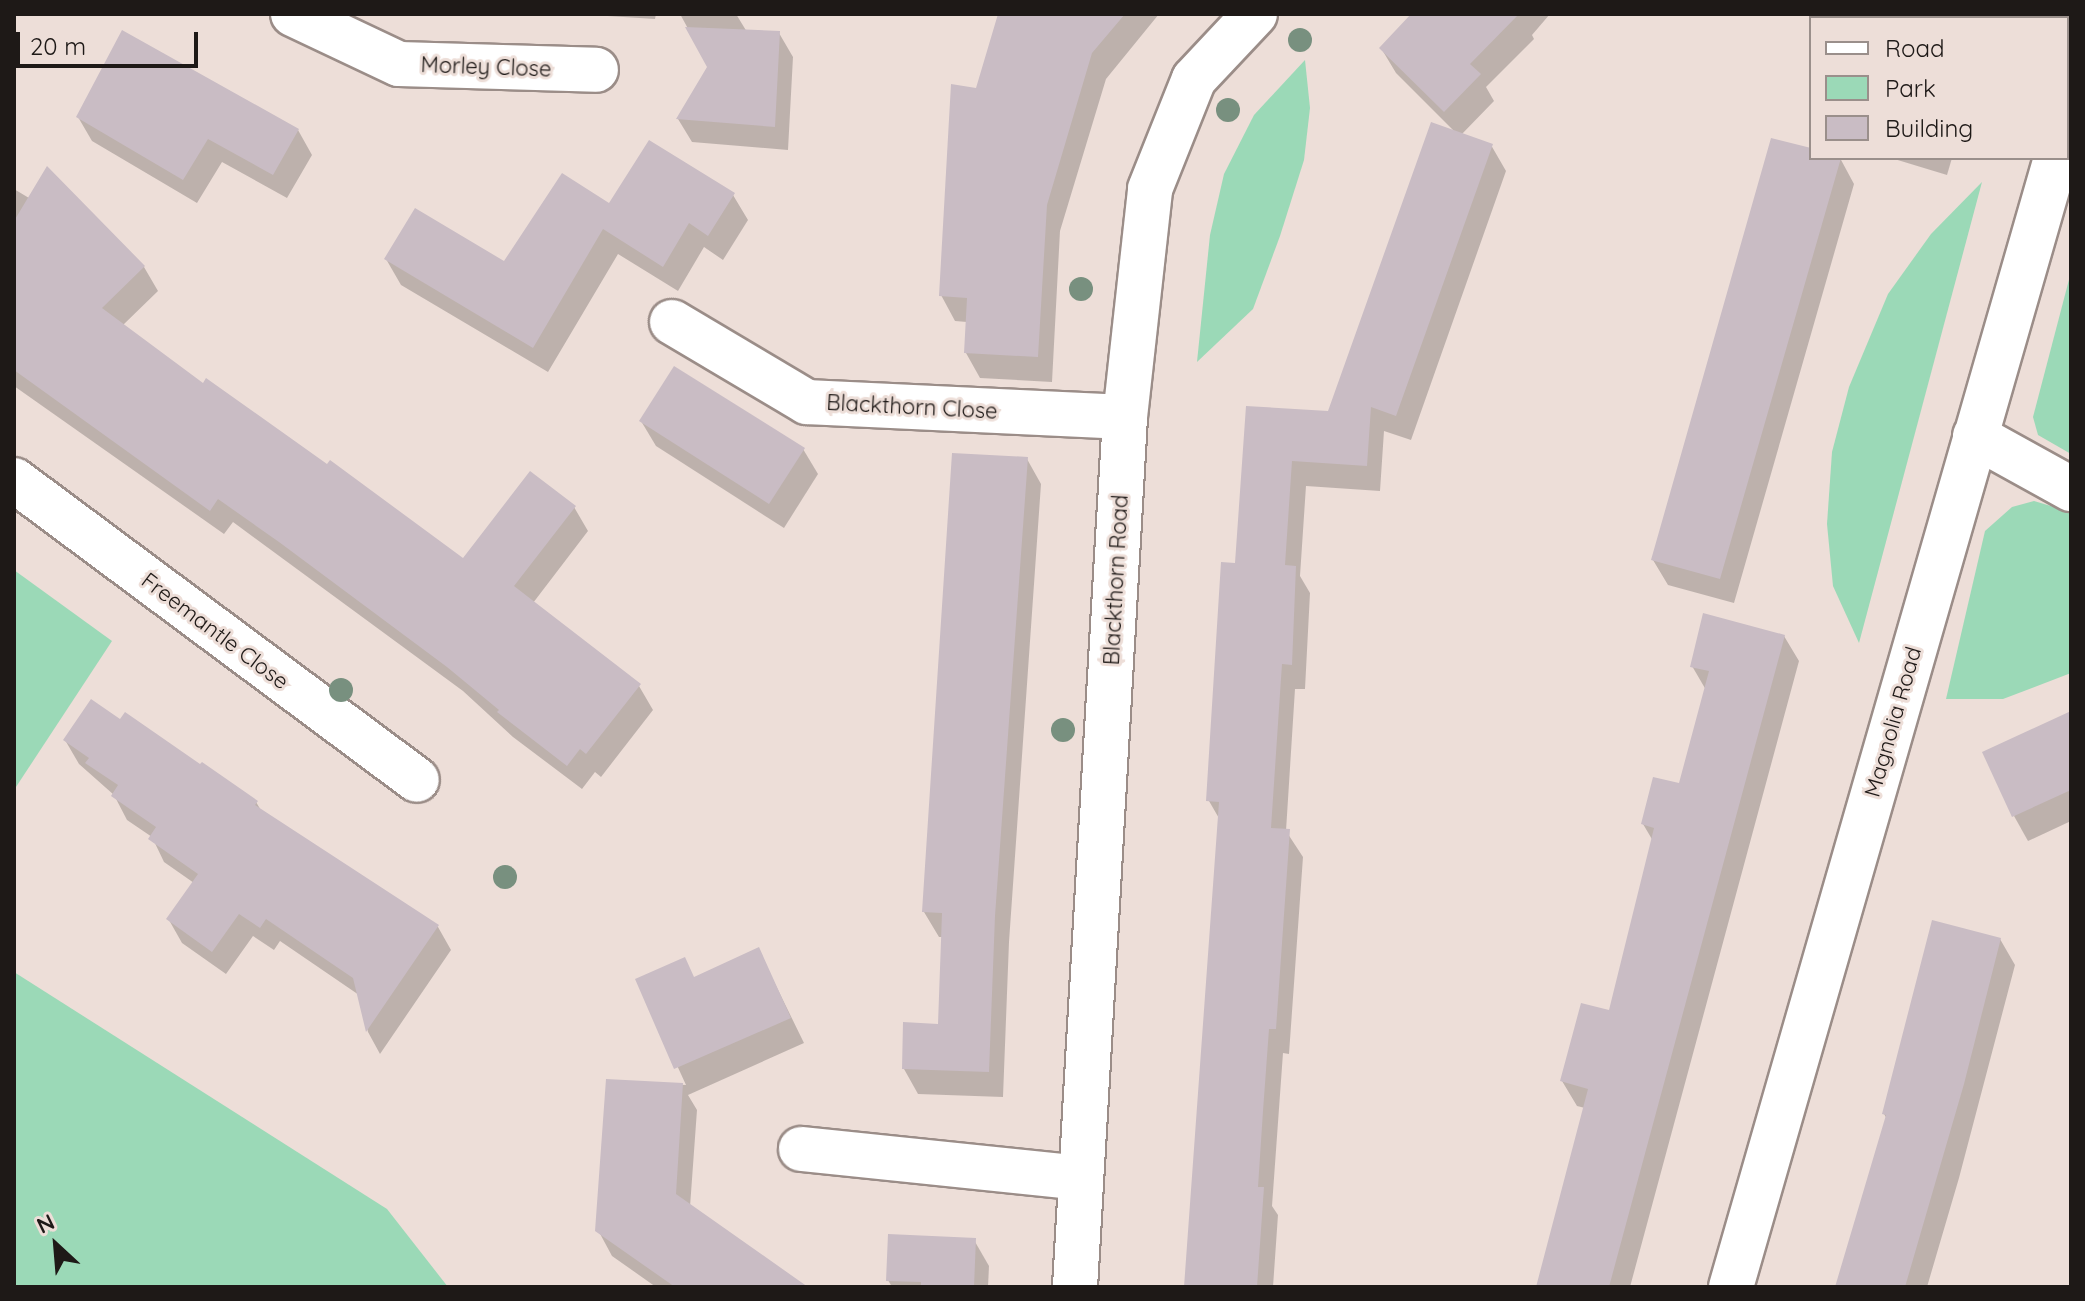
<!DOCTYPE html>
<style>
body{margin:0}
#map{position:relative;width:2085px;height:1301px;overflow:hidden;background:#edded8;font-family:Quicksand,sans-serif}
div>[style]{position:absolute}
.green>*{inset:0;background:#9bd9b7}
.shadow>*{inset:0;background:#0003}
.building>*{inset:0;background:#c9bcc4}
.roads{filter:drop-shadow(2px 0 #9b8d88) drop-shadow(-2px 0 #9b8d88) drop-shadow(0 2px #9b8d88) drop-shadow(0 -2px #9b8d88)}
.minor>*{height:44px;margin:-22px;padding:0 22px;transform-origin:22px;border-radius:22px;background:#fff}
.trees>*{width:24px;height:24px;margin:-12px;border-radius:50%;background:#78907f}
span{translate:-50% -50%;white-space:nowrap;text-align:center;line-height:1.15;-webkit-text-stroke:6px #edded8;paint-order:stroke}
.street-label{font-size:22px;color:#1e1917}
.frame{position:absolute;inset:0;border:16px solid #1e1917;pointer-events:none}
.legend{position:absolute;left:1809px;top:16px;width:260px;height:144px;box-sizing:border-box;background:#edded8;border:2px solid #9a8f8b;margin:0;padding:10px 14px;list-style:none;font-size:24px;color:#1e1917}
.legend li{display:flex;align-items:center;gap:16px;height:40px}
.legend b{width:40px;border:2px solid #9a8f8b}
.north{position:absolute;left:16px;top:1205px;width:80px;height:80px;-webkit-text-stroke:6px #edded8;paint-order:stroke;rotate:334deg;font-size:22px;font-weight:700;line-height:32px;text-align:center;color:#1e1917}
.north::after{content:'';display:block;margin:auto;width:28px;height:36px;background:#1e1917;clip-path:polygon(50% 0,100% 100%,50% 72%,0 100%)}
.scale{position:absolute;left:16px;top:32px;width:182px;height:36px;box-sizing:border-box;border:4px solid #1e1917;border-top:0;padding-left:10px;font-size:24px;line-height:28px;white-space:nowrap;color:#1e1917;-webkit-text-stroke:6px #edded8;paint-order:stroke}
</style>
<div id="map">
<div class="green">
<div style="clip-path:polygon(1305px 60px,1310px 108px,1304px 160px,1280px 236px,1253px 309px,1197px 362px,1210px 235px,1224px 174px,1254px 115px)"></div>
<div style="clip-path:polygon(1982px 182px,1859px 643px,1833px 586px,1827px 524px,1832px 452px,1849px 387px,1888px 294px,1931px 234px)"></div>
<div style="clip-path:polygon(2071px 272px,2071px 454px,2038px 435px,2033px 417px)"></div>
<div style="clip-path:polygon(2034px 501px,2071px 512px,2071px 673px,2003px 699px,1946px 699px,1985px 531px,2012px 507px)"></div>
<div style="clip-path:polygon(14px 570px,112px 641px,14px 790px)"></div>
<div style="clip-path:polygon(14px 972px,387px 1209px,448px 1287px,14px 1287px)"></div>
</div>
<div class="shadow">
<div style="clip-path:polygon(576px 14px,656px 14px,655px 19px)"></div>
<div style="clip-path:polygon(680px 14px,736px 14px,747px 32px,779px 33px,793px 57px,788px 150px,692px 142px,678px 119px,709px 67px)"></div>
<div style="clip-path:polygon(1000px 14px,1159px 14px,1106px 79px,1060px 231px,1052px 382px,980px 378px,966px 353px,967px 322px,955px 321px,941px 295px,977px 90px)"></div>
<div style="clip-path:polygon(1415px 14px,1550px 14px,1532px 35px,1534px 39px,1486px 87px,1494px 101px,1461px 135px,1491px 145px,1506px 171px,1411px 440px,1384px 431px,1380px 491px,1306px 486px,1300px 576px,1310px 593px,1305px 689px,1295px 689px,1286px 831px,1303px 857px,1289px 1054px,1283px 1053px,1272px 1206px,1278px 1215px,1273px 1287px,1187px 1287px,1220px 820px,1209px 801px,1237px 565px,1248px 408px,1329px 414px,1456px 133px,1396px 73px,1381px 48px)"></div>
<div style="clip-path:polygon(1924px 14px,1992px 14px,1990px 18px,1922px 18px)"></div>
<div style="clip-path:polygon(78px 117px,298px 130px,312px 155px,287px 198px,222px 162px,197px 203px,92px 141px)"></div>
<div style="clip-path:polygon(1811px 150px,1811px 158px,1840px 158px,1854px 184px,1734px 603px,1668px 585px,1653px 560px)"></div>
<div style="clip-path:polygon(1891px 158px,1952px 158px,1947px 175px)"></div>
<div style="clip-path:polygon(14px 189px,144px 267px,158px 291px,122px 326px,203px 386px,463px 561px,574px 507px,588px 531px,533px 603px,639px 686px,653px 710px,601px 777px,595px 772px,582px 789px,513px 737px,463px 691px,233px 522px,224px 534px,14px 386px)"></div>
<div style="clip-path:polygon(733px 195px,748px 220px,723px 260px,704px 247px,678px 291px,618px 254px,548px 372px,401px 285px,386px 259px,505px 263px,610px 205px)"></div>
<div style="clip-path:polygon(641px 421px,803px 449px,818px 474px,784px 528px,656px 446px)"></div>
<div style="clip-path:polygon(1027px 459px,1041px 484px,1009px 942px,1003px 1097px,918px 1094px,904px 1069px,940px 1026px,943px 937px,939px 937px,924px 912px)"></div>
<div style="clip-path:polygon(1784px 636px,1799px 661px,1630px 1287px,1537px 1287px,1585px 1108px,1577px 1106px,1562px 1081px,1611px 1012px,1653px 841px,1643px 824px,1680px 786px,1706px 690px,1692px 666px)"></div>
<div style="clip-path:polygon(2071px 713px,2071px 821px,2028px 841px,2014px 816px)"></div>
<div style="clip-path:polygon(65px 740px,256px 802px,262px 812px,438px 927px,451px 950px,380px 1054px,368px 1032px,359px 995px,280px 941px,274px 950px,253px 936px,226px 974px,182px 943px,169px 920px,194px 883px,164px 862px,152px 837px,127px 820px,114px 795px,79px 764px)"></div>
<div style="clip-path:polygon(2000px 939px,2015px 965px,1959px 1178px,1927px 1287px,1837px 1287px,1887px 1119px,1884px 1114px)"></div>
<div style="clip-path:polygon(758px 949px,804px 1043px,688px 1095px,697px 1110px,690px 1207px,788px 1287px,656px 1287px,612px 1256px,598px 1230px,608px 1081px,686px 1085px,638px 980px,695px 979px)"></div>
<div style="clip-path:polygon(974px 1240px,989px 1266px,988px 1287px,892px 1287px,888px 1280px)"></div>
</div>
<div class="building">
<div style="clip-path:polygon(998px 14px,1125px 14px,1092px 53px,1047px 205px,1038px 357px,964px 353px,967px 298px,939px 296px,951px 84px,976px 88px)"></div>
<div style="clip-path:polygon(1411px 14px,1519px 14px,1470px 64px,1481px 74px,1444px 112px,1379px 48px)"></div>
<div style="clip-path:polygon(685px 27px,780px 31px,775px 127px,676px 119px,707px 67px)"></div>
<div style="clip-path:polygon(122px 30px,299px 129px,273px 175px,208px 139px,183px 180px,76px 117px)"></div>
<div style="clip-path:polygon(1431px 122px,1493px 144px,1396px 416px,1371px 407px,1367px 466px,1292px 461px,1285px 565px,1296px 566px,1292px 665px,1282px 664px,1271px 828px,1290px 829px,1276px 1029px,1269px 1029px,1263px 1111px,1258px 1187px,1264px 1187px,1257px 1287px,1184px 1287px,1219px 802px,1206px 801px,1221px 562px,1235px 563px,1246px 406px,1328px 411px)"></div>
<div style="clip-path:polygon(1771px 138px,1811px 148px,1811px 158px,1841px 158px,1720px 579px,1651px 560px)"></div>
<div style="clip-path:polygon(649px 140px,735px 193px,708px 236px,689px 223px,663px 267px,603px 229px,533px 348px,384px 259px,415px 208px,504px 261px,562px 173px,609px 203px)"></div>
<div style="clip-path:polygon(47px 166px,145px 266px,102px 308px,203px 383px,206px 378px,327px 464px,330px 460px,463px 558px,530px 471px,576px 506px,514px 586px,641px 684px,586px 754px,580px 749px,567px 766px,497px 712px,499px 710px,447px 667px,279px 542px,218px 499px,210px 511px,14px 370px,14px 221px)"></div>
<div style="clip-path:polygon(674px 366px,805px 448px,769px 504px,639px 421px)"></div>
<div style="clip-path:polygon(952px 453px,1028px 457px,995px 916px,989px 1072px,902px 1069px,903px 1022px,938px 1024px,942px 913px,922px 912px)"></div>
<div style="clip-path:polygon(1703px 613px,1785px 635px,1609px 1287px,1536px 1287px,1588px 1089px,1560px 1081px,1581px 1003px,1609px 1010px,1654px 828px,1641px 824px,1653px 777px,1679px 783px,1709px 671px,1690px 667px)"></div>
<div style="clip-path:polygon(91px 699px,120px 719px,125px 712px,200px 764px,202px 762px,258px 801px,255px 805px,439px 925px,366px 1032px,353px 978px,266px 919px,260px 928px,239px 914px,212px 952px,166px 919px,198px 874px,148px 839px,156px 827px,111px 796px,118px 785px,85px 763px,89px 758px,63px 740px)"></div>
<div style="clip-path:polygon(2071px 711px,2071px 790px,2012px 817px,1982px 752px)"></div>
<div style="clip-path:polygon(1932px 920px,2001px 938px,1964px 1084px,1905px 1287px,1835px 1287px,1886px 1115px,1882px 1114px)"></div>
<div style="clip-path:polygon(759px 947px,791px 1018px,674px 1069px,635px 979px,685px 957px,694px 977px)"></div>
<div style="clip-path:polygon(606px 1079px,683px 1083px,676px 1194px,808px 1287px,675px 1287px,595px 1231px)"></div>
<div style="clip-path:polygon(888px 1234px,976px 1238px,974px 1287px,921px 1287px,921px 1282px,886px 1281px)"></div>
</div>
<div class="roads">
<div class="minor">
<div style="left:293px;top:14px;width:117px;rotate:25.3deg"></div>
<div style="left:399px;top:64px;width:197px;rotate:1.7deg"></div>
<div style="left:2067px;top:122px;width:14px;rotate:-73deg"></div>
<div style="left:672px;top:322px;width:157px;rotate:30.7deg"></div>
<div style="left:807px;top:402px;width:318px;rotate:2.7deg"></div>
<div style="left:1975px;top:436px;width:110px;rotate:28.9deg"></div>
<div style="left:14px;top:480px;width:502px;rotate:36.66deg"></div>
<div style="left:801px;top:1149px;width:281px;rotate:5.9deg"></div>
<div style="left:1075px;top:1287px;width:871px;rotate:-86.71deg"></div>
<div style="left:1125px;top:417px;width:229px;rotate:-83.7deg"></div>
<div style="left:1150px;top:189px;width:118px;rotate:-68.2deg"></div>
<div style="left:1194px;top:79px;width:89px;rotate:-46.8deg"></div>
<div style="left:1731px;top:1287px;width:1175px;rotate:-73.94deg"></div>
</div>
</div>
<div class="trees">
<div style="left:1300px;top:40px"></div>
<div style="left:1228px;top:110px"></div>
<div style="left:1081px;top:289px"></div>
<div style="left:341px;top:690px"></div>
<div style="left:1063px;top:730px"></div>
<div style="left:505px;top:877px"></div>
</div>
<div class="street-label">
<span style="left:486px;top:67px;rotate:2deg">Morley Close</span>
<span style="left:912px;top:407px;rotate:3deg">Blackthorn Close</span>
<span style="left:1116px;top:580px;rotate:-87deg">Blackthorn Road</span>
<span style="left:215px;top:631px;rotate:37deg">Freemantle Close</span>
<span style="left:1893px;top:722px;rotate:-74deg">Magnolia Road</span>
</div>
<div class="frame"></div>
<ul class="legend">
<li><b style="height:10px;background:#fff"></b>Road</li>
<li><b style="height:22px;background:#9bd9b7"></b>Park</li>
<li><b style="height:22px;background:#c9bcc4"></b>Building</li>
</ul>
<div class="north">N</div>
<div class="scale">20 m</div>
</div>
